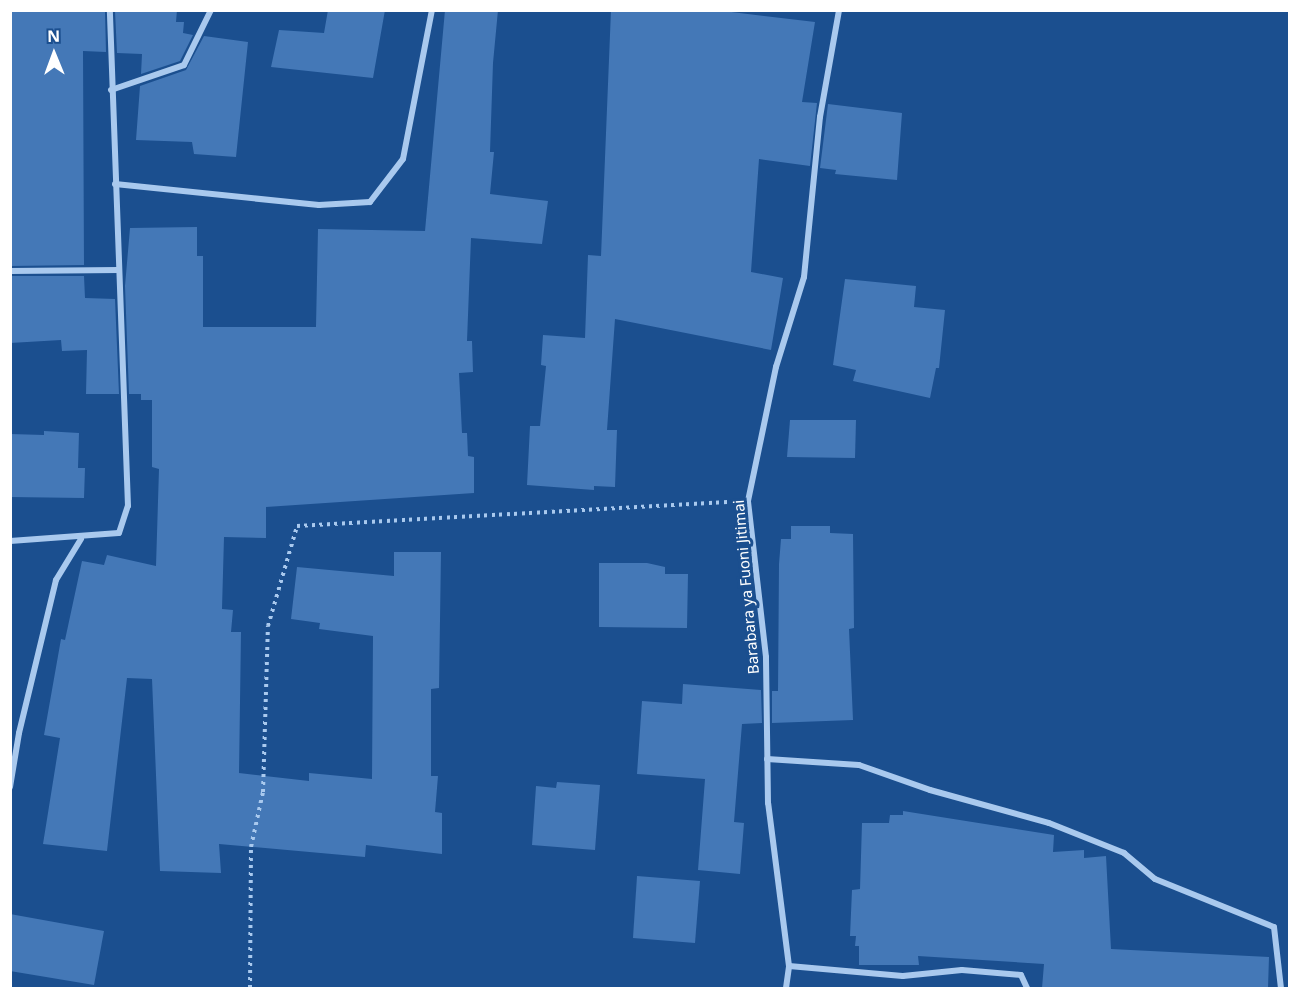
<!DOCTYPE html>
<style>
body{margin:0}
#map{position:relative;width:1300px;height:999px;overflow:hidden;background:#1b4f8f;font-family:"Noto Sans",sans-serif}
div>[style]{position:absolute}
.building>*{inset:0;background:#4478b7}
.path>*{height:4px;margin-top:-2px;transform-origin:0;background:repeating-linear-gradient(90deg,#a9c9ee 0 3px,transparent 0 7.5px)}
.street>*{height:6px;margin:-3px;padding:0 3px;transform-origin:3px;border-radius:3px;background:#a9c9ee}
span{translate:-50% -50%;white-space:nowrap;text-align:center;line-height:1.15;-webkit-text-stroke:6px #1b4f8f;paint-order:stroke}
.street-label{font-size:15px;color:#fff}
.frame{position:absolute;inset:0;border:12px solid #fff;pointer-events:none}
.north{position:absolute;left:24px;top:24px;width:60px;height:60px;-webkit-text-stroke:4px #1b4f8f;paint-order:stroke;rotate:359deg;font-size:16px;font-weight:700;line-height:24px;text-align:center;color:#fff}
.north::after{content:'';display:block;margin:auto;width:21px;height:27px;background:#fff;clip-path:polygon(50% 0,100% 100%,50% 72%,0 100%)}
</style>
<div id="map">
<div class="building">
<div style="clip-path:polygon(177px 10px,176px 22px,184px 22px,183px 33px,193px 35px,180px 61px,141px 74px,142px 54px,117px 53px,115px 11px)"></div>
<div style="clip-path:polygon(328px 10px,385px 10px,373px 78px,271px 67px,279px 30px,324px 33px)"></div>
<div style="clip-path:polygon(445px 10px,498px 10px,493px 63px,490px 152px,494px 152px,490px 194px,548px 201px,542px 244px,471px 238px,467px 341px,472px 341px,473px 372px,459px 373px,462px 433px,467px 433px,468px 456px,474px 457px,474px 493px,266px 507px,266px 538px,224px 537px,222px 609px,233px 610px,231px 632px,241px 632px,239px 773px,309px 781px,309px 773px,372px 779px,373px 636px,319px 629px,320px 623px,291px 619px,297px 567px,394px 576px,394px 552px,441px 552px,439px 688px,431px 689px,431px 776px,438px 776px,435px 812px,442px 813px,442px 854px,366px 845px,365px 857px,219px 844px,221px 873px,160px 871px,152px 679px,127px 678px,107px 851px,43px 844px,60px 738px,44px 735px,61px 639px,65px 640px,82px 561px,104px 565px,107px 555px,156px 566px,159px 469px,152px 467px,152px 400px,141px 400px,141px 394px,129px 394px,125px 286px,130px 228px,197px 227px,197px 256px,203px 256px,203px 327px,316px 327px,318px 229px,425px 231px)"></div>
<div style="clip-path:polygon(611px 10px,715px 10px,815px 22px,802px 102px,817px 103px,810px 166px,759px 159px,751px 272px,783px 278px,771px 350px,615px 319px,607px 430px,617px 430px,615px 487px,594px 486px,594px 490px,527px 485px,530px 426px,540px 426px,546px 366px,541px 365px,543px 335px,585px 338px,588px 255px,601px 256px)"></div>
<div style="clip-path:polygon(10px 11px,105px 11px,106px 52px,83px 51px,84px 265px,10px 266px)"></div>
<div style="clip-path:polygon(204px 36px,248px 42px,236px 157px,194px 154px,192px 142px,136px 140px,140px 86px,186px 70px)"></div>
<div style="clip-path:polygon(828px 104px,902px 113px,897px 180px,835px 174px,836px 170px,820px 168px)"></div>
<div style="clip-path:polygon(10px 276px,84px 276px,85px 298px,115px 299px,119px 394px,86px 394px,87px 350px,62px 351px,61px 340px,10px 343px)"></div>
<div style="clip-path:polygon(845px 279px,916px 286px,914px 307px,945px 310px,939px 368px,936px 368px,930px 398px,853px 381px,856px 370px,833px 365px)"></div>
<div style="clip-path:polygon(790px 420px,856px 420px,855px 458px,787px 457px)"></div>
<div style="clip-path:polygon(44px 431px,79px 433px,78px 468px,85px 468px,84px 498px,10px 497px,10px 434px,44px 435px)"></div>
<div style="clip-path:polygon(791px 526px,830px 526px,830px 533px,853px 534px,854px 628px,849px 629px,853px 720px,772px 723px,772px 691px,778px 691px,779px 564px,781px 539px,791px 539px)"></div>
<div style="clip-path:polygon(599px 563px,647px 563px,665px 567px,665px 574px,688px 574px,687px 628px,599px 627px)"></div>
<div style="clip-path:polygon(683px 684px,761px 690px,762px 723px,742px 724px,734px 822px,744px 823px,740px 874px,698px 870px,705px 779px,637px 774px,642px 701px,682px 704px)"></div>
<div style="clip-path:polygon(557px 782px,600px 785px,595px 850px,532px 845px,536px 786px,556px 788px)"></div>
<div style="clip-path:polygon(903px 811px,1054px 835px,1053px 852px,1084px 850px,1084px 858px,1106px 856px,1111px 949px,1269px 957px,1268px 988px,1042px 988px,1044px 964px,918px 956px,919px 965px,859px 965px,859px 946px,855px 946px,856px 936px,850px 936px,852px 890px,860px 889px,862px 823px,889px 823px,890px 815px,903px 815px)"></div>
<div style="clip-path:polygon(637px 876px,700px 881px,695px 943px,633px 938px)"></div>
<div style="clip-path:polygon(10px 914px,104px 931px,94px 985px,10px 971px)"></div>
</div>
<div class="path">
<div style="left:250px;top:988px;width:141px;rotate:-89.6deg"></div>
<div style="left:251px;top:847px;width:56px;rotate:-77.7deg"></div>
<div style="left:263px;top:792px;width:166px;rotate:-88.3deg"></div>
<div style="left:268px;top:626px;width:104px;rotate:-73.8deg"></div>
<div style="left:297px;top:526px;width:431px;rotate:-3.2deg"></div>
</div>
<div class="street">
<div style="left:111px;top:90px;width:77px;rotate:-18.9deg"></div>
<div style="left:184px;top:65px;width:61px;rotate:-63.9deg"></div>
<div style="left:115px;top:184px;width:205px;rotate:5.9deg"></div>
<div style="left:319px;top:205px;width:51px;rotate:-3.4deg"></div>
<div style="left:370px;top:202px;width:54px;rotate:-52.5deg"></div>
<div style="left:403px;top:159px;width:152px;rotate:-79deg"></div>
<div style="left:10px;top:271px;width:109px;rotate:-0.5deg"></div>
<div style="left:10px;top:541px;width:109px;rotate:-4.2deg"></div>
<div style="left:119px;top:533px;width:28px;rotate:-72deg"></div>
<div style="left:128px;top:506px;width:496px;rotate:-92.1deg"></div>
<div style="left:767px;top:759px;width:92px;rotate:3.7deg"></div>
<div style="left:859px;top:765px;width:75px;rotate:19.4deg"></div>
<div style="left:930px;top:790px;width:123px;rotate:15.5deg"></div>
<div style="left:1049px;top:823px;width:81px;rotate:21.8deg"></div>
<div style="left:1124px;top:853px;width:40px;rotate:40deg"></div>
<div style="left:1155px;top:879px;width:128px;rotate:22deg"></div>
<div style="left:1274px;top:927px;width:61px;rotate:83.5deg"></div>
<div style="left:10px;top:787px;width:55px;rotate:-80.5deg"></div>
<div style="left:19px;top:733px;width:157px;rotate:-76.4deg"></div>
<div style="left:56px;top:580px;width:48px;rotate:-58.6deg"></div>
<div style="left:789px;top:966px;width:114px;rotate:5deg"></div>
<div style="left:903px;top:976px;width:59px;rotate:-5.8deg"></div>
<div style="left:962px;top:970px;width:59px;rotate:4.8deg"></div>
<div style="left:1021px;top:975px;width:14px;rotate:65deg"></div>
<div style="left:786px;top:988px;width:22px;rotate:-82deg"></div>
<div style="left:789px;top:966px;width:164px;rotate:-97.3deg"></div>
<div style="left:768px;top:803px;width:146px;rotate:-90.8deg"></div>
<div style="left:766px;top:657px;width:157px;rotate:-96.6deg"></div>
<div style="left:748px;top:501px;width:137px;rotate:-78.2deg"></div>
<div style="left:776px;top:367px;width:94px;rotate:-72.7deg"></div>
<div style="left:804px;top:277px;width:161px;rotate:-84.3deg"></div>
<div style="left:820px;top:117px;width:109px;rotate:-79.9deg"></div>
</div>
<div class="street-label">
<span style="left:746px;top:587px;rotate:-95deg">Barabara ya Fuoni Jitimai</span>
</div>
<div class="frame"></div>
<div class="north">N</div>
</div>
